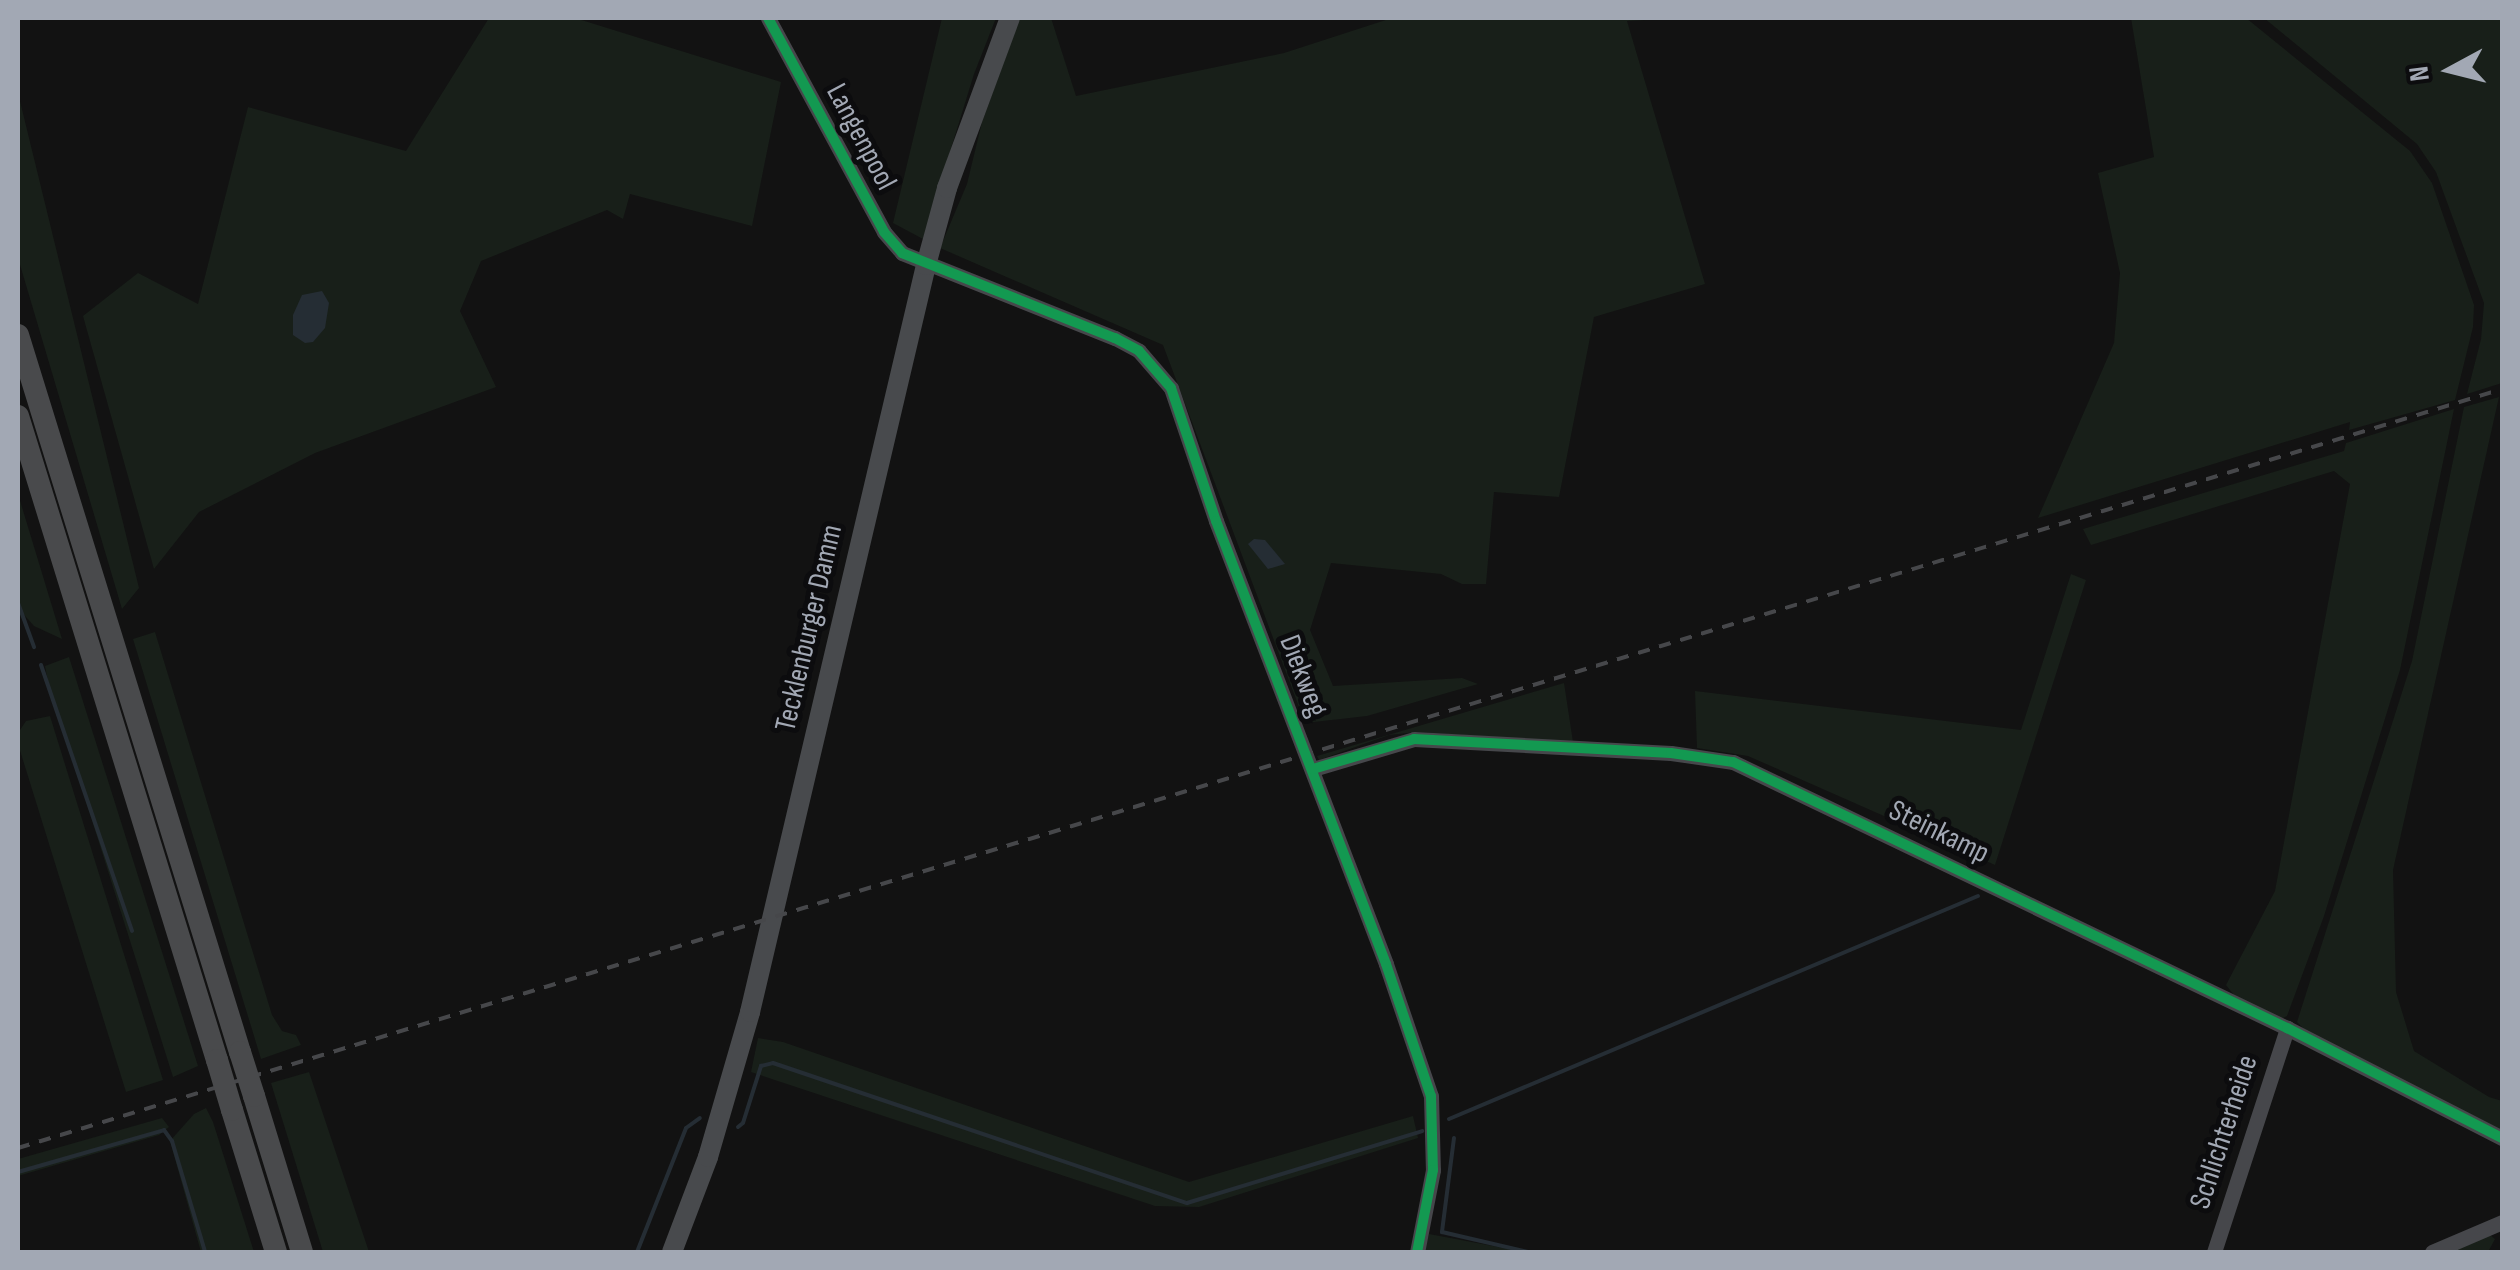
<!DOCTYPE html>
<style>
body{margin:0}
#map{position:relative;width:2520px;height:1270px;overflow:hidden;background:#121212;font-family:"Sofia Sans Condensed",sans-serif}
div>[style]{position:absolute}
.green>*{inset:0;background:#181f19}
.water>*{inset:0;background:#252d34}
.stream>*{height:4px;margin:-2px;padding:0 2px;transform-origin:2px;border-radius:2px;background:#252d34}
.minor>*{height:15px;margin:-7.5px;padding:0 7.5px;transform-origin:7.5px;border-radius:7.5px;background:#46474b}
.major>*{height:20px;margin:-10px;padding:0 10px;transform-origin:10px;border-radius:10px;background:#484a4d}
.highway>*{height:22px;margin:-11px;padding:0 11px;transform-origin:11px;border-radius:11px;background:#494a4c}
.rail>*{height:4px;margin-top:-2px;transform-origin:0;background:repeating-linear-gradient(90deg,#46474a 0 12px,transparent 0 22px)}
.highway-bridge>*{height:22px;margin:-11px;padding:0 11px;transform-origin:11px;border-radius:11px;background:#494a4c}
.cycleway>*{height:10px;margin:-5px;padding:0 5px;transform-origin:5px;border-radius:5px;background:#139951}
span{translate:-50% -50%;white-space:nowrap;text-align:center;line-height:1.15;-webkit-text-stroke:10px #0c0c0e;paint-order:stroke}
.street-label{font-size:30px;color:#a2a8b4}
.frame{position:absolute;inset:0;border:20px solid #a2a8b4;pointer-events:none}
.north{position:absolute;left:2400px;top:20px;width:100px;height:100px;-webkit-text-stroke:8px #0c0c0e;paint-order:stroke;rotate:263deg;font-size:28px;font-weight:700;line-height:40px;text-align:center;color:#a2a8b4}
.north::after{content:'';display:block;margin:auto;width:35px;height:45px;background:#a2a8b4;clip-path:polygon(50% 0,100% 100%,50% 72%,0 100%)}
</style>
<div id="map">
<div class="green">
<div style="clip-path:polygon(489px 18px,575px 18px,781px 82px,752px 226px,630px 194px,623px 219px,607px 210px,481px 261px,460px 311px,496px 387px,315px 453px,199px 512px,154px 569px,83px 316px,138px 273px,198px 304px,248px 107px,406px 151px)"></div>
<div style="clip-path:polygon(942px 18px,996px 18px,974px 74px,923px 239px,893px 223px)"></div>
<div style="clip-path:polygon(1020px 18px,1051px 18px,1076px 96px,1284px 53px,1392px 18px,1683px 18px,1627px 21px,1705px 284px,1594px 317px,1559px 497px,1494px 492px,1486px 584px,1462px 584px,1441px 574px,1331px 563px,1310px 630px,1333px 686px,1462px 678px,1478px 684px,1367px 716px,1305px 723px,1163px 345px,940px 248px,967px 184px,982px 122px)"></div>
<div style="clip-path:polygon(2131px 18px,2246px 18px,2410px 151px,2432px 183px,2474px 305px,2473px 327px,2455px 400px,2349px 430px,2350px 422px,2038px 518px,2114px 343px,2120px 273px,2098px 173px,2154px 157px)"></div>
<div style="clip-path:polygon(2264px 18px,2502px 18px,2502px 383px,2467px 394px,2481px 339px,2484px 303px,2436px 172px,2417px 144px)"></div>
<div style="clip-path:polygon(18px 93px,139px 588px,122px 609px,18px 258px)"></div>
<div style="clip-path:polygon(2499px 397px,2393px 870px,2396px 992px,2414px 1051px,2489px 1097px,2502px 1101px,2502px 1130px,2309px 1034px,2297px 1022px,2412px 661px,2464px 407px)"></div>
<div style="clip-path:polygon(2454px 409px,2400px 670px,2324px 916px,2287px 1016px,2279px 1020px,2237px 999px,2226px 985px,2275px 891px,2350px 484px,2334px 471px,2091px 545px,2083px 529px,2344px 451px,2346px 443px)"></div>
<div style="clip-path:polygon(18px 494px,62px 639px,34px 626px,18px 608px)"></div>
<div style="clip-path:polygon(2071px 574px,2086px 580px,1995px 865px,1748px 756px,1697px 748px,1695px 691px,2021px 730px)"></div>
<div style="clip-path:polygon(155px 632px,272px 1015px,282px 1031px,296px 1035px,301px 1045px,261px 1059px,133px 639px)"></div>
<div style="clip-path:polygon(69px 657px,198px 1066px,173px 1077px,48px 681px,45px 666px)"></div>
<div style="clip-path:polygon(1564px 683px,1573px 742px,1417px 732px,1389px 735px,1319px 760px,1317px 756px)"></div>
<div style="clip-path:polygon(50px 716px,163px 1080px,126px 1092px,18px 744px,18px 733px,26px 721px)"></div>
<div style="clip-path:polygon(758px 1038px,783px 1042px,1189px 1182px,1413px 1116px,1418px 1138px,1199px 1207px,1155px 1206px,751px 1072px)"></div>
<div style="clip-path:polygon(309px 1072px,369px 1252px,323px 1252px,271px 1083px)"></div>
<div style="clip-path:polygon(206px 1108px,213px 1122px,254px 1252px,201px 1252px,170px 1141px,194px 1114px)"></div>
<div style="clip-path:polygon(162px 1118px,169px 1127px,159px 1135px,18px 1176px,18px 1159px)"></div>
<div style="clip-path:polygon(1429px 1234px,1525px 1252px,1424px 1252px)"></div>
<div style="clip-path:polygon(2490px 1235px,2495px 1239px,2488px 1252px,2448px 1252px)"></div>
</div>
<div class="water">
<div style="clip-path:polygon(322px 291px,329px 303px,325px 328px,313px 342px,305px 343px,293px 335px,293px 315px,302px 295px)"></div>
<div style="clip-path:polygon(1254px 539px,1265px 540px,1285px 564px,1268px 569px,1248px 544px)"></div>
</div>
<div class="stream">
<div style="left:18px;top:603px;width:47px;rotate:70deg"></div>
<div style="left:41px;top:665px;width:281px;rotate:71.1deg"></div>
<div style="left:1449px;top:1119px;width:574px;rotate:-22.86deg"></div>
<div style="left:738px;top:1127px;width:6px;rotate:-39deg"></div>
<div style="left:743px;top:1123px;width:60px;rotate:-72.5deg"></div>
<div style="left:761px;top:1066px;width:12px;rotate:-14deg"></div>
<div style="left:773px;top:1063px;width:437px;rotate:18.7deg"></div>
<div style="left:1187px;top:1203px;width:246px;rotate:-17deg"></div>
<div style="left:1454px;top:1138px;width:95px;rotate:97.3deg"></div>
<div style="left:1442px;top:1232px;width:88px;rotate:13.1deg"></div>
<div style="left:18px;top:1172px;width:152px;rotate:-16deg"></div>
<div style="left:164px;top:1130px;width:14px;rotate:54deg"></div>
<div style="left:172px;top:1141px;width:116px;rotate:73.4deg"></div>
<div style="left:637px;top:1252px;width:133px;rotate:-68.4deg"></div>
<div style="left:686px;top:1128px;width:17px;rotate:-36deg"></div>
</div>
<div class="minor">
<div style="left:768px;top:18px;width:243px;rotate:61.5deg"></div>
<div style="left:884px;top:232px;width:28px;rotate:49deg"></div>
<div style="left:902px;top:253px;width:229px;rotate:21.8deg"></div>
<div style="left:1115px;top:338px;width:27px;rotate:28deg"></div>
<div style="left:1139px;top:351px;width:49px;rotate:49.1deg"></div>
<div style="left:1171px;top:388px;width:140px;rotate:71.3deg"></div>
<div style="left:1216px;top:521px;width:474px;rotate:69deg"></div>
<div style="left:1386px;top:964px;width:139px;rotate:71.2deg"></div>
<div style="left:1431px;top:1096px;width:74px;rotate:88.5deg"></div>
<div style="left:1433px;top:1170px;width:84px;rotate:101deg"></div>
<div style="left:1313px;top:769px;width:105px;rotate:-16.5deg"></div>
<div style="left:1414px;top:739px;width:257px;rotate:3.1deg"></div>
<div style="left:1671px;top:753px;width:63px;rotate:8.3deg"></div>
<div style="left:1733px;top:762px;width:615px;rotate:25.65deg"></div>
<div style="left:2287px;top:1028px;width:242px;rotate:27.1deg"></div>
<div style="left:2214px;top:1252px;width:236px;rotate:-71.9deg"></div>
<div style="left:2432px;top:1252px;width:76px;rotate:-23.2deg"></div>
</div>
<div class="major">
<div style="left:672px;top:1252px;width:102px;rotate:-69.2deg"></div>
<div style="left:708px;top:1157px;width:151px;rotate:-73.8deg"></div>
<div style="left:750px;top:1012px;width:767px;rotate:-76.74deg"></div>
<div style="left:926px;top:265px;width:80px;rotate:-74.7deg"></div>
<div style="left:947px;top:188px;width:181px;rotate:-69.7deg"></div>
</div>
<div class="highway">
<div style="left:18px;top:335px;width:751px;rotate:72.8deg"></div>
<div style="left:18px;top:416px;width:674px;rotate:72.83deg"></div>
<div style="left:254px;top:1096px;width:163px;rotate:72.9deg"></div>
<div style="left:232px;top:1110px;width:149px;rotate:72.8deg"></div>
</div>
<div class="rail">
<div style="left:18px;top:1148px;width:2597px;rotate:-16.99deg"></div>
</div>
<div class="highway-bridge">
<div style="left:240px;top:1052px;width:46px;rotate:72.3deg"></div>
<div style="left:217px;top:1060px;width:52px;rotate:73.3deg"></div>
</div>
<div class="cycleway">
<div style="left:768px;top:18px;width:243px;rotate:61.5deg"></div>
<div style="left:884px;top:232px;width:28px;rotate:49deg"></div>
<div style="left:902px;top:253px;width:229px;rotate:21.8deg"></div>
<div style="left:1115px;top:338px;width:27px;rotate:28deg"></div>
<div style="left:1139px;top:351px;width:49px;rotate:49.1deg"></div>
<div style="left:1171px;top:388px;width:140px;rotate:71.3deg"></div>
<div style="left:1216px;top:521px;width:474px;rotate:69deg"></div>
<div style="left:1386px;top:964px;width:139px;rotate:71.2deg"></div>
<div style="left:1431px;top:1096px;width:74px;rotate:88.5deg"></div>
<div style="left:1433px;top:1170px;width:84px;rotate:101deg"></div>
<div style="left:1313px;top:769px;width:105px;rotate:-16.5deg"></div>
<div style="left:1414px;top:739px;width:257px;rotate:3.1deg"></div>
<div style="left:1671px;top:753px;width:63px;rotate:8.3deg"></div>
<div style="left:1733px;top:762px;width:615px;rotate:25.65deg"></div>
<div style="left:2287px;top:1028px;width:242px;rotate:27.1deg"></div>
</div>
<div class="street-label">
<span style="left:861px;top:137px;rotate:62deg">Langenpool</span>
<span style="left:809px;top:628px;rotate:-77deg">Tecklenburger Damm</span>
<span style="left:1303px;top:676px;rotate:69deg">Diekweg</span>
<span style="left:1939px;top:832px;rotate:26deg">Steinkamp</span>
<span style="left:2224px;top:1132px;rotate:-72deg">Schlichterheide</span>
</div>
<div class="frame"></div>
<div class="north">N</div>
</div>
